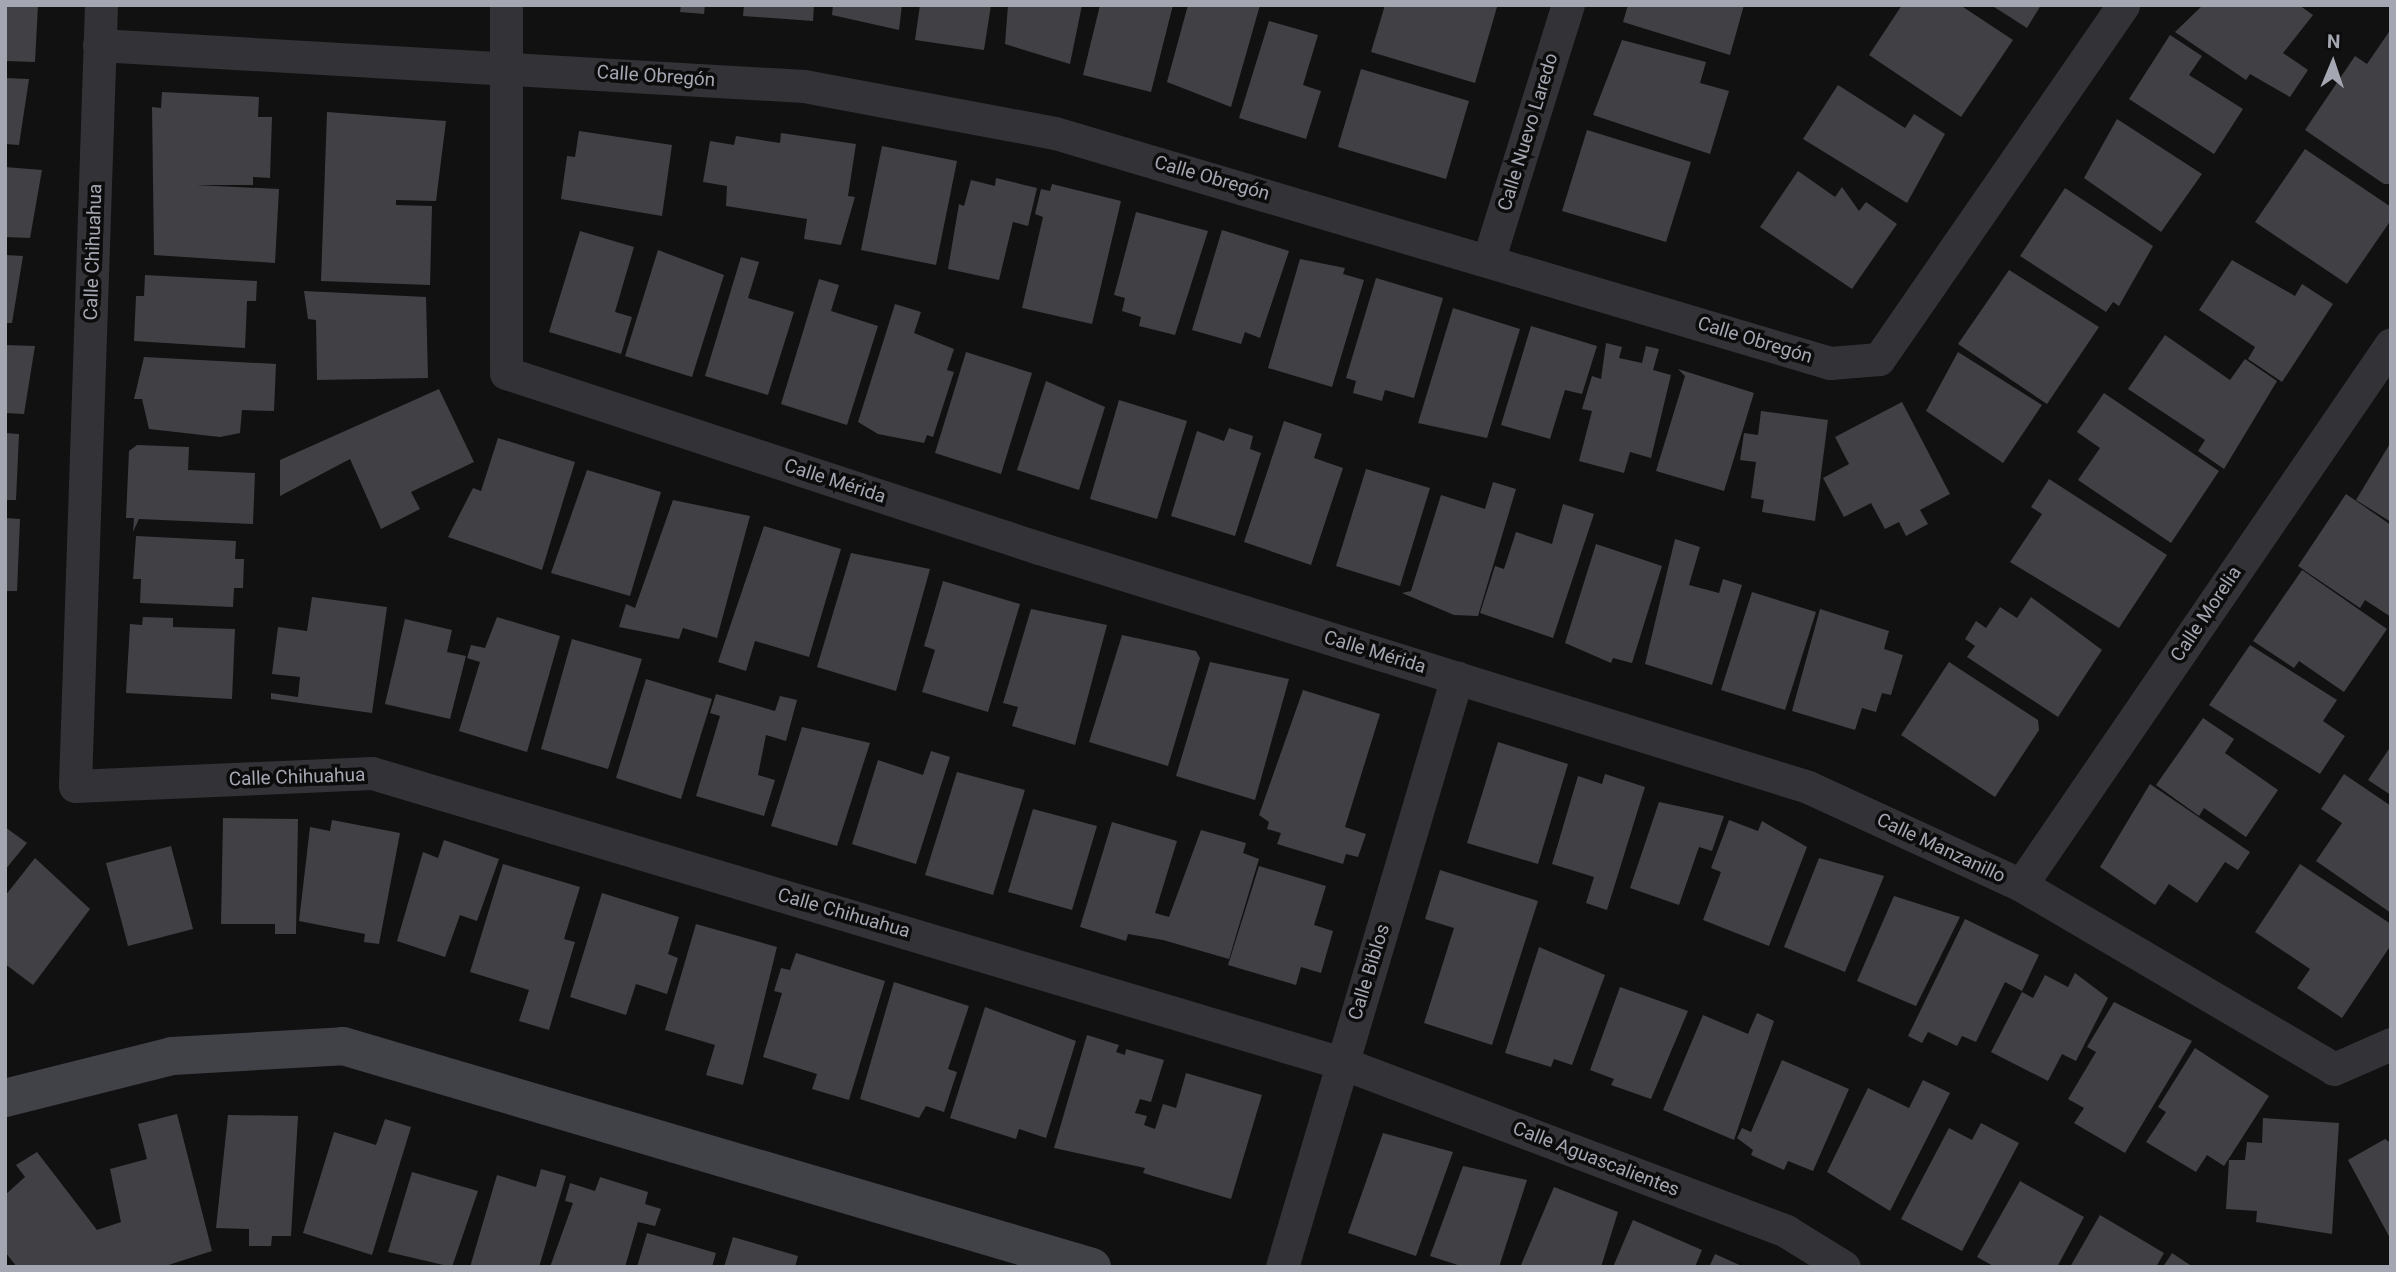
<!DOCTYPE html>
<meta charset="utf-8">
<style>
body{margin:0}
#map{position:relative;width:2396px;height:1272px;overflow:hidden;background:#111112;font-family:Roboto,sans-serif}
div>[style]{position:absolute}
.building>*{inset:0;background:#414145}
.street>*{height:33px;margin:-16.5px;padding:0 16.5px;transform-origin:16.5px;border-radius:16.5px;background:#333337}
.secondary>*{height:38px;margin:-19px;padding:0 19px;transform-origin:19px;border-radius:19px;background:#414247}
span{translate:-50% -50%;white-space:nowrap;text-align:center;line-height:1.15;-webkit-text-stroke:7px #0c0c0d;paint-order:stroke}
.street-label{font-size:19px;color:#a4a7b1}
.frame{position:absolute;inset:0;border:7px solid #a4a7b1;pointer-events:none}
.north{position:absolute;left:2298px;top:28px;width:70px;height:70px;-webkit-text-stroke:5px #0c0c0d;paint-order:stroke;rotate:2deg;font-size:19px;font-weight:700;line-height:28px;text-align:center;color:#a4a7b1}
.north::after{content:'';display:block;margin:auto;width:24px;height:32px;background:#a4a7b1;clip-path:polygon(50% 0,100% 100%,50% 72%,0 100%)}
</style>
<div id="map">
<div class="building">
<div style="clip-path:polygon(5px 5px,38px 5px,35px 62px,5px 61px)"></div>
<div style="clip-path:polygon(681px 5px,705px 5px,704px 14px,680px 12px)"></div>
<div style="clip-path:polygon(744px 5px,814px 5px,813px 21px,743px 16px)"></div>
<div style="clip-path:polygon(833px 5px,902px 5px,899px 30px,832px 15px)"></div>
<div style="clip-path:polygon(920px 5px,991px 5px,984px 50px,915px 40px)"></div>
<div style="clip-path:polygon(1008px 5px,1082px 5px,1070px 64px,1005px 44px)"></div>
<div style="clip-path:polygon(1100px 5px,1173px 5px,1151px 92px,1083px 75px)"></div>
<div style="clip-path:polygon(1188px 5px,1260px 5px,1231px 107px,1167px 82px)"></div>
<div style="clip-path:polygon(1385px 5px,1497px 7px,1475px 83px,1371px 52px)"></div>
<div style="clip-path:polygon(1628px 5px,1744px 5px,1730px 55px,1623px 22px)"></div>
<div style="clip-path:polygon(1902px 5px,1960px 5px,2013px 40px,1961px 117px,1869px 55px)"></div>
<div style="clip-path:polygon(1991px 5px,2041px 5px,2027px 28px)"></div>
<div style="clip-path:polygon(2203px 5px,2299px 5px,2313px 15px,2283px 53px,2308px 70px,2290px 97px,2250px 74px,2246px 80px,2175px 32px)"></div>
<div style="clip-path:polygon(1269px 21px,1318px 35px,1303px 85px,1321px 91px,1306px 139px,1239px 118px)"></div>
<div style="clip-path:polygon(2391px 29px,2391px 184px,2384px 184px,2305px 130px,2355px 56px,2367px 64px)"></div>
<div style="clip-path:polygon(2170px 35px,2202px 56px,2189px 75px,2243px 109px,2214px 154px,2129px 99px)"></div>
<div style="clip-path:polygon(1622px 40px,1706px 62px,1700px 83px,1729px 91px,1710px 154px,1593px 115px)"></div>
<div style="clip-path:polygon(1361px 69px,1469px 101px,1446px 179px,1338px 147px)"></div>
<div style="clip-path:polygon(5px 78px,29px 79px,19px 145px,5px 144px)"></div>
<div style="clip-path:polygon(1838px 85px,1905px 128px,1914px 114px,1945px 134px,1907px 203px,1803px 139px)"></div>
<div style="clip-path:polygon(162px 92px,259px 97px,258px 117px,272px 117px,270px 178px,253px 177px,253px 185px,196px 185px,279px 189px,275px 263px,154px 255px,152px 107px,161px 108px)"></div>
<div style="clip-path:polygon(327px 112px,446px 121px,436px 201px,396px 200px,396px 205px,432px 206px,430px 285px,321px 281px)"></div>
<div style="clip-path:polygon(2117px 119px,2202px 174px,2161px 232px,2084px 178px)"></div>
<div style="clip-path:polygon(1587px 130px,1691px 162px,1666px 242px,1562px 211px)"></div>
<div style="clip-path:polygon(579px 131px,672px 145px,662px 216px,561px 199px,567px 156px,575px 157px)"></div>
<div style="clip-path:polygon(781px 133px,856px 144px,848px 196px,855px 197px,841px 245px,804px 239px,807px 219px,726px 206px,727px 186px,703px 182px,710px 141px,734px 145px,736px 136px,780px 143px)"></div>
<div style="clip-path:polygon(882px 146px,957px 161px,936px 265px,861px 250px)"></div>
<div style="clip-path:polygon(2305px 149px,2391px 207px,2391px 220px,2347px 284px,2255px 222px)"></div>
<div style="clip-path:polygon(5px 167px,42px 170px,30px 238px,5px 237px)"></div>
<div style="clip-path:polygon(1798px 171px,1835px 197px,1842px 187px,1859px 211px,1866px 202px,1897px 224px,1852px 289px,1760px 227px)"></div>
<div style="clip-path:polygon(996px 178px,1037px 188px,1028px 226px,1013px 222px,999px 280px,948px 269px,959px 204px,964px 206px,971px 180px,995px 186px)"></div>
<div style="clip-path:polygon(1052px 184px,1121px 201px,1092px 324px,1022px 308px,1043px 217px,1035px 214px,1041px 189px,1050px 191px)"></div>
<div style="clip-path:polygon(2065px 188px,2153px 246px,2119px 306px,2113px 302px,2106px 312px,2020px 256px)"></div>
<div style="clip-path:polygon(1136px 212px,1208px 231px,1175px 335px,1139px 326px,1141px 317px,1122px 311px,1125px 298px,1114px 295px)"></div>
<div style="clip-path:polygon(1222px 230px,1289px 251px,1260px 338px,1245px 332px,1241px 344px,1192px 330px)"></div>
<div style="clip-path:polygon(580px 231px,634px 247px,615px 312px,632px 317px,621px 354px,549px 332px)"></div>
<div style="clip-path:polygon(658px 250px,724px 275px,692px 377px,625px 356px)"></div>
<div style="clip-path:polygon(5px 255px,23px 256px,12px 323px,5px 323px)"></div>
<div style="clip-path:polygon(741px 257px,759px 262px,748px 298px,794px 312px,768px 395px,705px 376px)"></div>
<div style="clip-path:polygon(1300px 259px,1345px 268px,1343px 274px,1364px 280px,1332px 387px,1268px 368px)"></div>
<div style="clip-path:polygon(2232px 260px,2295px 296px,2302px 284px,2333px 304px,2282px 382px,2248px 359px,2255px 347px,2199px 310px)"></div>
<div style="clip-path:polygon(2009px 270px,2099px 327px,2047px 404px,1958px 344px)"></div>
<div style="clip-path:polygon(145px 275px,257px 281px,256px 301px,247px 301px,245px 348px,134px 341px,136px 296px,144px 296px)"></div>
<div style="clip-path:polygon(1376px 278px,1443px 298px,1414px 398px,1385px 390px,1382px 401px,1353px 393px,1356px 381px,1346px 378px)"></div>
<div style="clip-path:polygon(819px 279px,839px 285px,831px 311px,878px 326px,847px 425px,781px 404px)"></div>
<div style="clip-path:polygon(304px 291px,426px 297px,428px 378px,317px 380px,316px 320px,308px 319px)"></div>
<div style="clip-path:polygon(895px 304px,921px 312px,914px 333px,954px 349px,947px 370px,954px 372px,933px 437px,927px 435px,924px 443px,878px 434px,858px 422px)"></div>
<div style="clip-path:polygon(1453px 308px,1520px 329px,1487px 438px,1418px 423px)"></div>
<div style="clip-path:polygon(1531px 326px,1597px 346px,1582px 394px,1565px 390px,1550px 439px,1501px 425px)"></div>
<div style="clip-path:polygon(2165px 335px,2230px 380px,2245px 359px,2277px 381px,2224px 469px,2198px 451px,2205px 440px,2128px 389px)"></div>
<div style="clip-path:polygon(1606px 343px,1622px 347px,1619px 358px,1642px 363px,1646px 346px,1659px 349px,1653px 370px,1671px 375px,1651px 458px,1630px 452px,1624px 473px,1579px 461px,1592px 411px,1582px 409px,1592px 376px,1601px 379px)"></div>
<div style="clip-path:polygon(5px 345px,35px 346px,24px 414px,5px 413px)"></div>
<div style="clip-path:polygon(966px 352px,1032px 373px,1001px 474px,935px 453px)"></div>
<div style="clip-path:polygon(1958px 352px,2042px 405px,2003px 463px,1926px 411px)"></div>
<div style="clip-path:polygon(144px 357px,276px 364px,274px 411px,242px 410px,240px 433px,220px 437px,149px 429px,142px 399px,134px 399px)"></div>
<div style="clip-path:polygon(1678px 369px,1754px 393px,1724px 491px,1656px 471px,1685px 376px)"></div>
<div style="clip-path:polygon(1046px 381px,1105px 407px,1079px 490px,1017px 470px)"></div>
<div style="clip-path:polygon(439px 389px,474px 462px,411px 492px,420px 509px,381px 529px,350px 459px,280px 496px,280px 460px)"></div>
<div style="clip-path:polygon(2104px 393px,2219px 471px,2171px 543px,2078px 480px,2100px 448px,2077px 432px)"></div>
<div style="clip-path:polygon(1119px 400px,1187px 421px,1157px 519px,1090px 499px)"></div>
<div style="clip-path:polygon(1902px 402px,1950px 494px,1920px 510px,1928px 524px,1906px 536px,1899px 522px,1885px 529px,1871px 503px,1844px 517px,1823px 478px,1849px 464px,1835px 437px)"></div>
<div style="clip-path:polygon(1761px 411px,1828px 420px,1815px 521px,1762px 512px,1764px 500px,1751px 498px,1756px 462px,1740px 460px,1744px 433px,1758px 435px)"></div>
<div style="clip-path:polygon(1284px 421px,1322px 434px,1314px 458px,1343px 468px,1311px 565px,1244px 542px)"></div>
<div style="clip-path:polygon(1229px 428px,1253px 436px,1250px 449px,1261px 453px,1235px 536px,1171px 516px,1197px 431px,1224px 441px)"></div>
<div style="clip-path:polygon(5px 433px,19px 434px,16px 500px,5px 500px)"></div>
<div style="clip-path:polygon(498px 438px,575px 462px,542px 570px,448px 537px,473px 488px,481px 491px)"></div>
<div style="clip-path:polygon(2391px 442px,2391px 522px,2356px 500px)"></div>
<div style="clip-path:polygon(137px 445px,189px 447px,188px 470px,255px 473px,253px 524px,139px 519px,133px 532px,134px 518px,126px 518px,129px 451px)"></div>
<div style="clip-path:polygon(1366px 469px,1430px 488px,1400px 586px,1336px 566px)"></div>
<div style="clip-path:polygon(587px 470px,661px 492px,630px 596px,551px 573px)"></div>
<div style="clip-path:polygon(2049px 479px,2167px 555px,2119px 628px,2010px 562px,2042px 514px,2031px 507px)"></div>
<div style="clip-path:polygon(1493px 482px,1516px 489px,1478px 616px,1454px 615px,1402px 593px,1411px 591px,1441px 495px,1485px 509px)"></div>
<div style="clip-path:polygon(2346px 494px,2391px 525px,2391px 617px,2365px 600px,2360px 608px,2298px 566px)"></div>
<div style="clip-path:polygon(673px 500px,750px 516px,717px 638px,683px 628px,679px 639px,619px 627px,626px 604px,635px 608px)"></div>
<div style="clip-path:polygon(1563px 504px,1594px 514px,1553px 638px,1480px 613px,1495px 566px,1504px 569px,1516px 532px,1552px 544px)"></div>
<div style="clip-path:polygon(5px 518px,20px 519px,17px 591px,5px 591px)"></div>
<div style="clip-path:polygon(764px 526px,841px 549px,809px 657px,755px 641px,746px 671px,718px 662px)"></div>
<div style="clip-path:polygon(136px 536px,236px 541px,235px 559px,244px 559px,243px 588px,234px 588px,233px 607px,140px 603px,141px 579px,133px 579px)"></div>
<div style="clip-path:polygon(1675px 539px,1700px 547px,1689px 585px,1719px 593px,1723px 579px,1742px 585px,1712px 685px,1645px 664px)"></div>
<div style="clip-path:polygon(1596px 544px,1662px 566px,1632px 663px,1613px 658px,1611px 663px,1565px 643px)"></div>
<div style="clip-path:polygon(851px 553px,930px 569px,896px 691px,817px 667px)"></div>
<div style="clip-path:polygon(2302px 570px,2387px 629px,2344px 692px,2299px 661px,2294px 668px,2253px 641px)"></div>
<div style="clip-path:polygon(943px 581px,1020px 604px,988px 712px,922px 692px,935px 650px,924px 646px)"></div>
<div style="clip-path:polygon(1752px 592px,1816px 612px,1785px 710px,1721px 690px)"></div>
<div style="clip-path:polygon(312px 597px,387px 607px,372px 713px,271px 699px,271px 693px,298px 697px,300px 677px,272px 674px,278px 627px,307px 631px)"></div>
<div style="clip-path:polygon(2031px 597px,2102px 650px,2058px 717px,1967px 657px,1975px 646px,1965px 639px,1976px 621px,1986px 628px,2000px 607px,2017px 618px)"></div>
<div style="clip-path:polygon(1031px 609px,1107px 625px,1075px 745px,1012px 726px,1018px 707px,1003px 703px)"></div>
<div style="clip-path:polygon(1820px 609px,1889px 631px,1884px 649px,1903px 655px,1891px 695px,1882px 693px,1876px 712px,1862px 708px,1855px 730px,1792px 711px)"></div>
<div style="clip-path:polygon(143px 617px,173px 618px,173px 627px,235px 629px,232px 699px,126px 693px,130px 624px,142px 625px)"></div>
<div style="clip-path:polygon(497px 617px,560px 636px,527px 752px,459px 731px,480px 662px,467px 658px,471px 645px,485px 648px)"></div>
<div style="clip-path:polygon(405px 619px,452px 630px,447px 652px,466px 656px,450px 719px,385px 704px)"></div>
<div style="clip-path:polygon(1122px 635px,1196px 651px,1200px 658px,1168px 766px,1089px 742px)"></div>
<div style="clip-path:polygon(572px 639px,642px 659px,608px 769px,541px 749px)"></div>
<div style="clip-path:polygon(2250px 645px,2337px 700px,2323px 721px,2345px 736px,2320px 774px,2209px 705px)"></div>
<div style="clip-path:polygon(1210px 662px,1289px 679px,1255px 800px,1176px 776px)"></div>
<div style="clip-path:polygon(1949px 662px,2038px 720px,2039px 730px,1995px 797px,1901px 735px)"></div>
<div style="clip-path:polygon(646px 679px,712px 699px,681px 799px,616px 778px)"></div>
<div style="clip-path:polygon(1303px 690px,1380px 714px,1345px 827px,1366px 834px,1358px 857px,1346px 854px,1343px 864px,1277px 844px,1281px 833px,1267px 829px,1269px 822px,1259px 815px)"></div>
<div style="clip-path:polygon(716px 694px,775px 711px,780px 696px,797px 700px,786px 741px,766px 735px,758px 775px,775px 780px,764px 816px,696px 796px,720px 716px,710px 713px)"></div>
<div style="clip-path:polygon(2203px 718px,2234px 739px,2225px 753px,2278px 790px,2246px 837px,2204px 808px,2199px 816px,2156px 785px)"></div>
<div style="clip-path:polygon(802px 727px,870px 743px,837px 846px,771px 826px)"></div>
<div style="clip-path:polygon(1498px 742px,1568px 764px,1538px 864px,1467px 843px)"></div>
<div style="clip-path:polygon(2391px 746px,2391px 795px,2368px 780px)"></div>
<div style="clip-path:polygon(931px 751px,950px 757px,916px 864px,852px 844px,878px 760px,923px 775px)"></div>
<div style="clip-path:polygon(957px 772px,1025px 790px,993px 895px,925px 875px)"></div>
<div style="clip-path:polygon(1605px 774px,1645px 787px,1607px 910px,1586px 903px,1594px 877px,1552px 864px,1578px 776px,1602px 784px)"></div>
<div style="clip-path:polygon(2344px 774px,2391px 806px,2391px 913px,2316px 861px,2342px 823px,2321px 809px)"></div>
<div style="clip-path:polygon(2150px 784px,2250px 852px,2238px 870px,2225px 862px,2197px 903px,2169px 884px,2155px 905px,2100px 867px)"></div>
<div style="clip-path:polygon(1659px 802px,1724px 816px,1712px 851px,1699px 847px,1679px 905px,1630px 888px)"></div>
<div style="clip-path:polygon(1033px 809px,1097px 826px,1072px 910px,1008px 892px)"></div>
<div style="clip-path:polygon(223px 818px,298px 819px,296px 934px,275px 934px,275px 924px,221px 924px)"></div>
<div style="clip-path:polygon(332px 820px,400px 833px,379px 944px,364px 942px,365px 934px,299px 921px,310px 827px,330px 831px)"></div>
<div style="clip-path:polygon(1729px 820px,1758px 831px,1762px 821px,1807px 847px,1769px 946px,1703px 920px,1721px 872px,1711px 868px)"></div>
<div style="clip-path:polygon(1112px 822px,1177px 841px,1155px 913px,1169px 917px,1201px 830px,1246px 843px,1243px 853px,1259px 859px,1229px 959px,1163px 940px,1128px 934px,1126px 941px,1080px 927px)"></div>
<div style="clip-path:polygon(5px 827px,27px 843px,5px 870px)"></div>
<div style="clip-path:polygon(444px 840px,499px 859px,477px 921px,460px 915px,445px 957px,397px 941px,423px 852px,438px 858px)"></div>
<div style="clip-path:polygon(171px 846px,193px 929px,128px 946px,106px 863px)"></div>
<div style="clip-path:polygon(35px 858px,90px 909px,33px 985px,5px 964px,5px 896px)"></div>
<div style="clip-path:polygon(1819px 858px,1884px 876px,1845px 972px,1784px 947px)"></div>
<div style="clip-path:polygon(503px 864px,580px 887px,564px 939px,575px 942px,549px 1030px,519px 1021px,529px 990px,470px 972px)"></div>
<div style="clip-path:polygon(2300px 864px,2391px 924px,2391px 945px,2342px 1018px,2297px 988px,2310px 969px,2255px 932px)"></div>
<div style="clip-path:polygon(1259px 866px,1326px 886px,1314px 925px,1333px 931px,1321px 973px,1301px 967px,1296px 985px,1228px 965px)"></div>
<div style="clip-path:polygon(1440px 870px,1538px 901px,1492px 1045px,1424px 1023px,1454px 928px,1425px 919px)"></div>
<div style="clip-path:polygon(602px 893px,679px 917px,668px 954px,678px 958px,667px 994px,636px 984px,626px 1015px,570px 997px)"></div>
<div style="clip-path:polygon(1894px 896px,1960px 917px,1916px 1006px,1857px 981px)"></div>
<div style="clip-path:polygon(1965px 919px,2039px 955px,2022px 991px,2005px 982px,1976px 1042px,1962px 1036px,1957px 1046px,1928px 1032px,1922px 1043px,1908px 1036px)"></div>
<div style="clip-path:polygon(696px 924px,777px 947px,743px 1085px,706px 1075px,715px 1045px,665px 1030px)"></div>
<div style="clip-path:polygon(1539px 947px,1605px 975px,1572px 1065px,1554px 1059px,1551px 1067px,1505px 1053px)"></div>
<div style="clip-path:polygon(796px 953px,885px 981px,849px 1100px,812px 1089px,817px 1074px,763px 1057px,782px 993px,774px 991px,781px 968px,790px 970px)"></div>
<div style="clip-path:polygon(2075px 973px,2108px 998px,2076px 1061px,2062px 1054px,2048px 1081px,1991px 1052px,2022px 992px,2033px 998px,2045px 975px,2068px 987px)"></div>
<div style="clip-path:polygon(894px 982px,969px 1006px,948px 1069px,957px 1072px,944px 1112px,926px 1106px,919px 1118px,860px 1099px)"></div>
<div style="clip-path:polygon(1620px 987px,1688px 1011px,1651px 1099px,1611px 1085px,1614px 1079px,1590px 1070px)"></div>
<div style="clip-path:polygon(2114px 1002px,2192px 1041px,2125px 1153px,2074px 1123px,2084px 1108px,2068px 1099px,2096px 1052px,2087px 1047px)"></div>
<div style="clip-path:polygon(985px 1007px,1076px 1041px,1046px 1138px,1019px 1129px,1016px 1139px,950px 1118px)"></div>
<div style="clip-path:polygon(1757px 1013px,1774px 1021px,1734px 1140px,1663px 1110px,1703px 1015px,1748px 1034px)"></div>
<div style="clip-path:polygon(1087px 1035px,1119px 1045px,1116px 1052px,1125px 1055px,1126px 1049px,1164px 1060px,1151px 1102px,1140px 1099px,1135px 1113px,1147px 1116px,1144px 1125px,1155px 1129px,1163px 1104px,1176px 1108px,1186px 1073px,1262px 1095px,1231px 1199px,1143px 1173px,1145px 1168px,1054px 1148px)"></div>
<div style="clip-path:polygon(2195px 1048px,2269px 1096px,2224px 1166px,2207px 1155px,2196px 1172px,2146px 1142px,2166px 1112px,2158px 1107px)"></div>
<div style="clip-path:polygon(1782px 1060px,1849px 1089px,1813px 1171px,1788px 1161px,1784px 1170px,1751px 1155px,1753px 1150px,1737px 1138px,1742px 1128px,1751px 1132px)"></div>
<div style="clip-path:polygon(1923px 1080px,1950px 1093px,1890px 1211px,1827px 1172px,1868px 1088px,1909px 1108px)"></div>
<div style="clip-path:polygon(177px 1114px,212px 1251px,162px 1267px,17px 1267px,5px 1252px,5px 1195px,25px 1177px,16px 1165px,37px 1152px,97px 1230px,121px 1222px,110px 1169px,147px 1159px,138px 1124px)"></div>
<div style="clip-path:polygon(228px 1115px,298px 1116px,291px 1236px,272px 1236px,271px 1246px,249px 1246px,249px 1229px,216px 1228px)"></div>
<div style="clip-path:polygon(2263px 1118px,2339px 1123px,2332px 1234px,2256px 1222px,2257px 1211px,2226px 1209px,2229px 1160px,2245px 1160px,2247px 1142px,2262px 1143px)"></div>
<div style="clip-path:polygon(385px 1119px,411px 1127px,372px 1255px,303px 1233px,334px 1132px,376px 1145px)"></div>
<div style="clip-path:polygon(1981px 1123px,2019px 1143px,1962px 1251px,1901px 1219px,1949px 1128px,1972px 1140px)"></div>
<div style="clip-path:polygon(1383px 1133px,1453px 1152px,1416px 1256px,1348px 1233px)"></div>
<div style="clip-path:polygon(2385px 1139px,2391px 1143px,2391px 1240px,2348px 1160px)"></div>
<div style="clip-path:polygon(1463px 1166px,1527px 1180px,1499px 1267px,1464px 1267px,1430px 1256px)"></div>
<div style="clip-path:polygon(541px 1169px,566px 1176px,539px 1267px,470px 1267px,497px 1175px,536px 1187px)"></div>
<div style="clip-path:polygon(412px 1172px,478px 1191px,452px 1267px,388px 1252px)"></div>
<div style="clip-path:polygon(600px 1177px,648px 1192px,645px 1204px,661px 1209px,655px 1226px,638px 1222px,625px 1267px,550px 1267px,573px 1203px,565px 1201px,570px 1183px,595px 1191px)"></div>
<div style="clip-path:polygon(2020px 1181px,2084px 1217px,2057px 1267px,1995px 1267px,1977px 1257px)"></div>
<div style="clip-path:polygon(1554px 1187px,1618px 1212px,1601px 1267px,1521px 1265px)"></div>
<div style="clip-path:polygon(2100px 1215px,2164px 1253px,2156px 1267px,2070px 1267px)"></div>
<div style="clip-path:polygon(1633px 1220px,1702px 1250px,1695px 1267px,1613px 1267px)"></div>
<div style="clip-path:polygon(647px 1233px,716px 1253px,712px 1267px,637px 1267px)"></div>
<div style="clip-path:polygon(733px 1237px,798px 1256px,795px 1267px,724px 1267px)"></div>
<div style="clip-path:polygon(2172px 1253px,2193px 1267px,2163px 1267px)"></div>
<div style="clip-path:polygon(1715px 1254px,1744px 1267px,1709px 1267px)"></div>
</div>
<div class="street">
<div style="left:101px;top:5px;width:781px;rotate:91.91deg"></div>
<div style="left:75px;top:786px;width:297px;rotate:-2.5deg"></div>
<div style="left:372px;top:773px;width:1012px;rotate:16.65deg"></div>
<div style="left:1342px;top:1063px;width:475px;rotate:20.7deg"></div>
<div style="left:1786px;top:1231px;width:68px;rotate:31.8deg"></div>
<div style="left:506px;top:5px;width:368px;rotate:90deg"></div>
<div style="left:506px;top:373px;width:561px;rotate:18.18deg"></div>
<div style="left:1039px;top:548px;width:805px;rotate:17.26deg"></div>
<div style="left:1808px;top:787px;width:234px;rotate:24.7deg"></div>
<div style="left:2021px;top:885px;width:363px;rotate:30.4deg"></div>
<div style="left:2334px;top:1069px;width:62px;rotate:-23.7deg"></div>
<div style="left:99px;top:45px;width:706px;rotate:3.33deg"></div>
<div style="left:804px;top:86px;width:255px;rotate:10.6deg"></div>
<div style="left:1055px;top:133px;width:808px;rotate:16.53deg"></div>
<div style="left:1830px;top:363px;width:49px;rotate:-4.7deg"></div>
<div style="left:1879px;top:359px;width:430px;rotate:-55.4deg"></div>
<div style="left:1489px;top:258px;width:265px;rotate:-72.7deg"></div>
<div style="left:2021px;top:885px;width:655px;rotate:-55.63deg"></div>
<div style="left:1282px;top:1267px;width:615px;rotate:-73.48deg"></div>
</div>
<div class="secondary">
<div style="left:5px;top:1098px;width:172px;rotate:-14.1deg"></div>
<div style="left:172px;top:1056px;width:171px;rotate:-3.3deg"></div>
<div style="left:343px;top:1046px;width:781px;rotate:16.44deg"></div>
</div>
<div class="street-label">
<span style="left:656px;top:76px;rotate:4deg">Calle Obregón</span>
<span style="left:1528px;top:132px;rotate:-73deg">Calle Nuevo Laredo</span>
<span style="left:1212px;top:178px;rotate:16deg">Calle Obregón</span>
<span style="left:93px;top:252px;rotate:-88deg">Calle Chihuahua</span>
<span style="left:1755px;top:340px;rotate:17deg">Calle Obregón</span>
<span style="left:835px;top:481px;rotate:18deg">Calle Mérida</span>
<span style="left:2206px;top:614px;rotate:-56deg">Calle Morelia</span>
<span style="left:1375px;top:652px;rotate:17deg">Calle Mérida</span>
<span style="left:297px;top:777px;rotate:-2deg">Calle Chihuahua</span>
<span style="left:1941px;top:848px;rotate:25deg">Calle Manzanillo</span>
<span style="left:844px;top:913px;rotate:16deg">Calle Chihuahua</span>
<span style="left:1369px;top:972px;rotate:-73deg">Calle Biblos</span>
<span style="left:1596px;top:1159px;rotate:21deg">Calle Aguascalientes</span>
</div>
<div class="frame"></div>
<div class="north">N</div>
</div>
